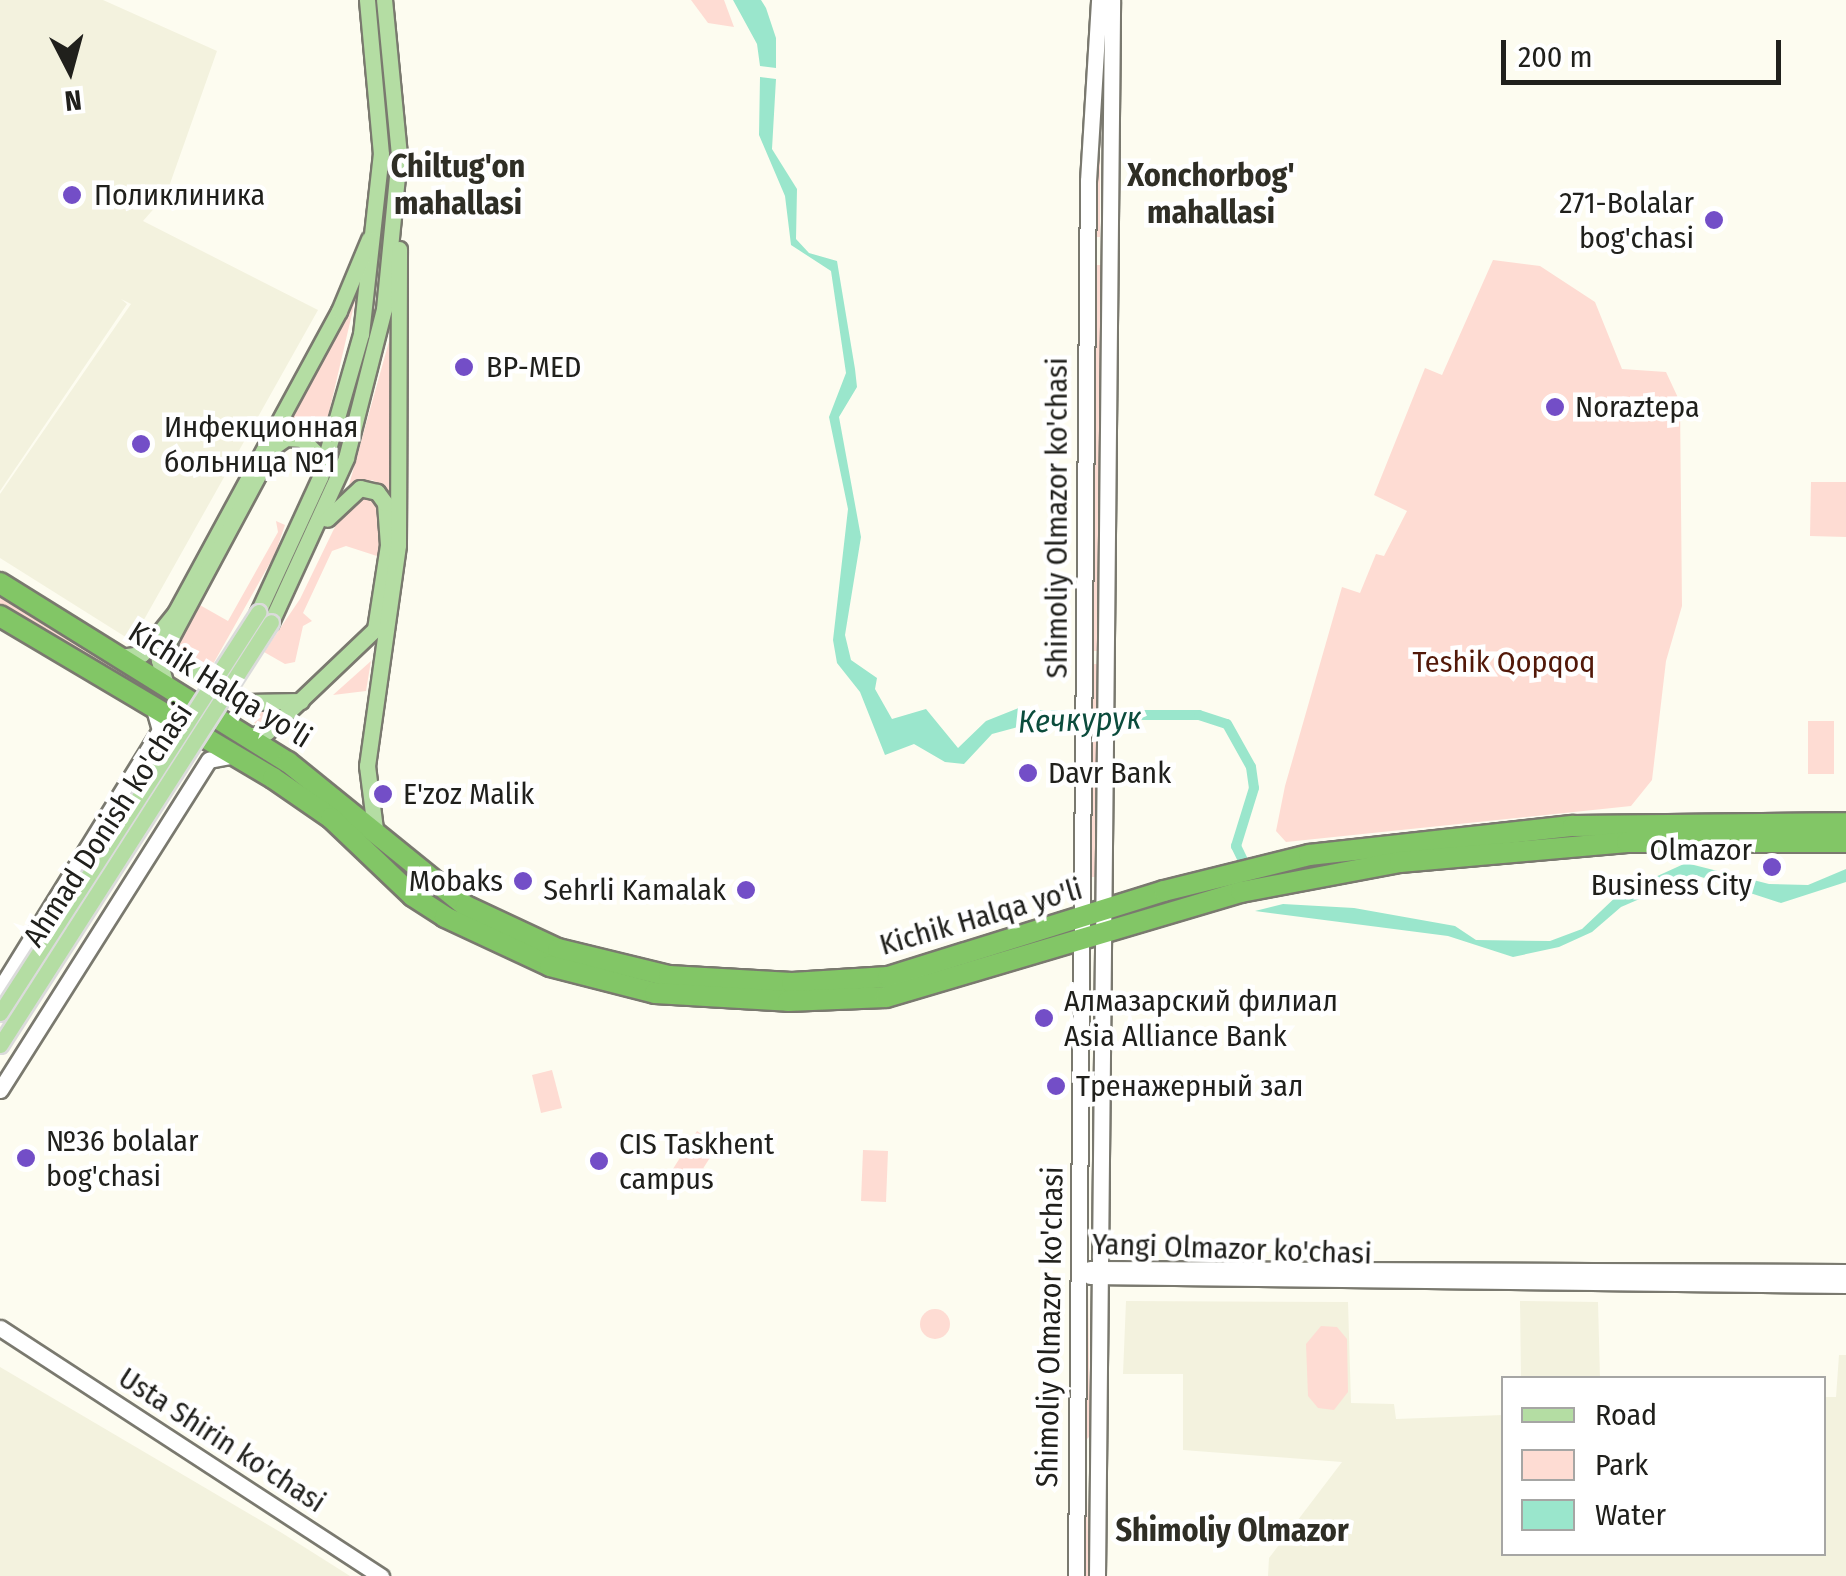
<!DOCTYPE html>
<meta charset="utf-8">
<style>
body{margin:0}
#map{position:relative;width:1846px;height:1576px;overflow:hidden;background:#fdfcf0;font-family:"Fira Sans Condensed",sans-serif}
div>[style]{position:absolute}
.built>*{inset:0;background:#f3f2de}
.green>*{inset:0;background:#fedcd3}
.round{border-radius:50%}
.water>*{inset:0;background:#9ae6cc}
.canal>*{height:10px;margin:-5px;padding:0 5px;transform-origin:5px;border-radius:5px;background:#9ae6cc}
.roads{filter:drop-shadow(2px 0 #7a796f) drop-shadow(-2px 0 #7a796f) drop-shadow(0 2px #7a796f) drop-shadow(0 -2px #7a796f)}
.secondary>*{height:15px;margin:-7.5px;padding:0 7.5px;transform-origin:7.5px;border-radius:7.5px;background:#fff}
.primary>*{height:15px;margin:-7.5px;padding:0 7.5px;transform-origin:7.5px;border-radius:7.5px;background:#b4dda3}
.highway>*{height:20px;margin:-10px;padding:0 10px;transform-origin:10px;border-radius:10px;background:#82c666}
.bridges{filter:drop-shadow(2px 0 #dbdbdb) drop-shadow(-2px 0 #dbdbdb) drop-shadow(0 2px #dbdbdb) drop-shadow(0 -2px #dbdbdb)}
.primary-bridge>*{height:15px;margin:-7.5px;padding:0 7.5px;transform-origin:7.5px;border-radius:7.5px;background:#b4dda3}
.dots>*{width:28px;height:28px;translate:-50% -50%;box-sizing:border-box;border:5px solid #fff;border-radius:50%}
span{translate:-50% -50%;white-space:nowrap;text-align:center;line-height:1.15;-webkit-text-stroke:9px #fff;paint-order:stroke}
.poi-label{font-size:30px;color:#20201c}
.left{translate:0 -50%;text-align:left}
.right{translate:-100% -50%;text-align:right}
.street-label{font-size:30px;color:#20201c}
.park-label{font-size:30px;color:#521808}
.neighbourhood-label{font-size:32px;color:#2f2e25;font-weight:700}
.water-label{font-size:32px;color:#0b4c3c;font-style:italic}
.legend{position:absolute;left:1501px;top:1376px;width:325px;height:180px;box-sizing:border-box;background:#fff;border:2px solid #a6a6a4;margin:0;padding:12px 18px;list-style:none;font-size:30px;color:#20201c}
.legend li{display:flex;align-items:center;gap:20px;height:50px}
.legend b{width:50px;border:2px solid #a6a6a4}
.north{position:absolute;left:20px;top:20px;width:100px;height:100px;-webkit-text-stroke:8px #fff;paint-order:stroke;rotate:174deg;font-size:28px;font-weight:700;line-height:40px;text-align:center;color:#20201c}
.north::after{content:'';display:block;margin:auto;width:35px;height:45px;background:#20201c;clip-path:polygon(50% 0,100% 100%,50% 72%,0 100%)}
.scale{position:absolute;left:1501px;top:40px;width:280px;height:45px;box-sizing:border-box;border:5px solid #20201c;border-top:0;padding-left:12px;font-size:30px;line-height:35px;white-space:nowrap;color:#20201c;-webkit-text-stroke:8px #fff;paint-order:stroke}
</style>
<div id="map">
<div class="built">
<div style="clip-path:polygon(0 0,103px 0,217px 51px,166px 195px,143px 221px,318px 310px,132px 641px,0 558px,0 494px,131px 304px,121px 299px,127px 304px,0 491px)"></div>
<div style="clip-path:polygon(1126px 1301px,1348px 1302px,1351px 1403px,1394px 1404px,1396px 1419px,1503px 1415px,1504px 1554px,1824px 1554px,1824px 1397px,1836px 1397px,1839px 1355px,1846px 1355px,1846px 1576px,1268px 1576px,1269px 1558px,1342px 1462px,1183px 1450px,1183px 1374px,1123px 1374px)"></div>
<div style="clip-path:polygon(1520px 1301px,1598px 1302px,1600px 1378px,1521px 1378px)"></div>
<div style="clip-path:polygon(0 1367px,282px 1533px,350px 1576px,0 1576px)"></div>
</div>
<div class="green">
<div style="clip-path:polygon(691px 0,724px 0,734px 27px,708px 23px)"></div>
<div style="clip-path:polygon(1100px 98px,1100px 237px,1092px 237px)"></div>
<div style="clip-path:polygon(1493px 260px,1540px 266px,1595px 302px,1622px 369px,1666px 372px,1680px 402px,1682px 606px,1666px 661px,1652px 780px,1631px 806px,1286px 842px,1276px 831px,1285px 786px,1342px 587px,1360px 593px,1376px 554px,1384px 556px,1407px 511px,1374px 495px,1425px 368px,1442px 375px)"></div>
<div style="clip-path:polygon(1094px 265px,1102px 265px,1100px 651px,1092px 651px)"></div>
<div style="clip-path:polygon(361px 275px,321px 447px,298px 429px,276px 435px)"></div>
<div style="clip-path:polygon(393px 327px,393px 502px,373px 480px,349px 485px)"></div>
<div style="clip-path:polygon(1811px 482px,1846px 482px,1846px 537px,1810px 536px)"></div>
<div style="clip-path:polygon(360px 496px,376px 500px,382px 513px,380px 557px,346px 546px,332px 551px,303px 613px,312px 621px,303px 626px,295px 662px,285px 664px,264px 652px,300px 599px,346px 504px)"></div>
<div style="clip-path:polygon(276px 521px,285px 525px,275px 554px,208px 673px,172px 644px,198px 604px,228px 621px,278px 532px)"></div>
<div style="clip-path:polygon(0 592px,249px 747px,360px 822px,0 607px)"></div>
<div style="clip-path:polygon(167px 655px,246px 709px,288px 708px,258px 725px,165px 666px)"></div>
<div style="clip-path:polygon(371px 661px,366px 691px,333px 695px)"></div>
<div style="clip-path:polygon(1091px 664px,1099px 664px,1097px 877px,1089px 877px)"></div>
<div style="clip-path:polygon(1808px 721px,1834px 721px,1834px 774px,1808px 774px)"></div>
<div style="clip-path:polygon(552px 1070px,562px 1108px,541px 1113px,532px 1075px)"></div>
<div style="clip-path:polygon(697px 1131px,718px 1145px,692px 1186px,671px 1172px)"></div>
<div style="clip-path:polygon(863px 1150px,888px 1151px,886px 1202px,861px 1201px)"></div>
<div style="clip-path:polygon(1088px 1283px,1090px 1436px,1086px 1440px,1085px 1284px)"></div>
<div class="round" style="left:920px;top:1309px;width:30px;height:30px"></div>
<div style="clip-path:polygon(1321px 1326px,1337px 1327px,1347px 1339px,1348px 1392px,1334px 1410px,1318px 1408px,1308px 1396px,1306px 1344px)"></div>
<div style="clip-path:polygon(1086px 1454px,1089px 1576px,1082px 1576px,1083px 1455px)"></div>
</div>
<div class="water">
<div style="clip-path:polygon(733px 0,761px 0,766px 8px,776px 38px,776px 68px,760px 66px,757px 44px)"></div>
<div style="clip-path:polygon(760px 77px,776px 79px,772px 149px,797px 189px,796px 239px,809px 253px,837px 261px,855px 369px,857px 387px,839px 417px,861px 537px,845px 635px,851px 660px,877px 678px,875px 689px,892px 719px,926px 709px,958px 748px,986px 721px,1021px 707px,1065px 714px,992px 734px,964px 764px,945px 762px,914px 744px,885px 755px,860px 692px,837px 663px,833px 640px,848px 509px,829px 417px,846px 373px,831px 271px,791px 245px,785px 196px,759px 135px)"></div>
<div style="clip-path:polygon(1686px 863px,1769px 884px,1808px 885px,1846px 869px,1846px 882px,1781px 903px,1695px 875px,1621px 907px,1592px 932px,1559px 947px,1513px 957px,1448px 936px,1255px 911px,1283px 904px,1354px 908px,1455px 926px,1476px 940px,1550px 941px,1582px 929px,1620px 893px)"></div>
</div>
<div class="canal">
<div style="left:1053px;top:715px;width:146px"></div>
<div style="left:1199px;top:715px;width:29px;rotate:18deg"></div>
<div style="left:1227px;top:724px;width:49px;rotate:60.8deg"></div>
<div style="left:1251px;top:767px;width:21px;rotate:82deg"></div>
<div style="left:1254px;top:788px;width:61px;rotate:107.2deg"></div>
<div style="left:1236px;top:846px;width:30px;rotate:64deg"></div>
</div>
<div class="roads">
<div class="secondary">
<div style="left:0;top:989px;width:304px;rotate:-58.3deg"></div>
<div style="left:160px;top:730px;width:25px;rotate:-106deg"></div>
<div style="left:0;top:1090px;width:391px;rotate:-57.7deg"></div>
<div style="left:209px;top:760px;width:26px;rotate:-11deg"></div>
<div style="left:1090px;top:1269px;width:756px;rotate:0.23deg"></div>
<div style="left:1090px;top:1276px;width:756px;rotate:0.68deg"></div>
<div style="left:0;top:1328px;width:455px;rotate:33.1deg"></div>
<div style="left:1076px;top:1576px;width:1395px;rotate:-89.51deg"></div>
<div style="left:1088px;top:181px;width:181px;rotate:-86.5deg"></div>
<div style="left:1097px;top:1576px;width:1576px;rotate:-89.45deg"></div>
</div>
<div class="primary">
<div style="left:258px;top:612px;width:149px;rotate:-65.3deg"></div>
<div style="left:320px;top:477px;width:149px;rotate:-74deg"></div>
<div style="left:361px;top:334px;width:181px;rotate:-83.7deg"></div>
<div style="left:381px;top:154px;width:155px;rotate:-95.2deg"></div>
<div style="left:271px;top:622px;width:180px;rotate:-65.4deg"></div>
<div style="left:346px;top:458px;width:154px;rotate:-75.7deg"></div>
<div style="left:384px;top:309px;width:155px;rotate:-84.4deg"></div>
<div style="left:399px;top:155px;width:156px;rotate:-95.5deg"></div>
<div style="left:166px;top:639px;width:21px;rotate:67deg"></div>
<div style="left:174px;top:658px;width:84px;rotate:31.4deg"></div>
<div style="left:246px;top:702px;width:55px;rotate:-1deg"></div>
<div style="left:120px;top:657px;width:22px;rotate:-8deg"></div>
<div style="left:142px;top:654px;width:53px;rotate:-51.2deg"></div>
<div style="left:175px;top:613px;width:344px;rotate:-61.5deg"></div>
<div style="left:339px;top:311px;width:78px;rotate:-67.4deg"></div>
<div style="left:166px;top:685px;width:26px;rotate:-106deg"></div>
<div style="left:159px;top:660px;width:242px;rotate:-61.8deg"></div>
<div style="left:273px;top:447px;width:16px;rotate:-35deg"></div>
<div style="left:286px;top:438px;width:16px;rotate:4deg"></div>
<div style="left:302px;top:439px;width:20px;rotate:45deg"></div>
<div style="left:316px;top:453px;width:20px;rotate:79deg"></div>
<div style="left:249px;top:736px;width:18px;rotate:-13deg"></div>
<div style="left:267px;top:732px;width:149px;rotate:-43.6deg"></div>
<div style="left:375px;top:629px;width:85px;rotate:-81.2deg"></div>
<div style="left:388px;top:545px;width:42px;rotate:-94.1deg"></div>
<div style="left:385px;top:503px;width:14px;rotate:-126deg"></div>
<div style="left:377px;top:492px;width:17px;rotate:-167deg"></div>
<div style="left:360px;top:488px;width:45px;rotate:136.8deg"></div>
<div style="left:375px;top:829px;width:64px;rotate:-97.2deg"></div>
<div style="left:367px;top:766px;width:223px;rotate:-82deg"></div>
<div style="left:398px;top:545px;width:296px;rotate:-89.8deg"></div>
</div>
<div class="highway">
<div style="left:0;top:583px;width:339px;rotate:31.9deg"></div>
<div style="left:288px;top:762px;width:229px;rotate:39deg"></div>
<div style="left:466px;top:906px;width:102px;rotate:25.1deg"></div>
<div style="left:558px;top:949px;width:114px;rotate:13.7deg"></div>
<div style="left:669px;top:976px;width:123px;rotate:3.3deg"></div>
<div style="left:792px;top:983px;width:96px;rotate:-3.6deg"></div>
<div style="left:888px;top:977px;width:289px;rotate:-17.3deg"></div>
<div style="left:1164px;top:891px;width:149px;rotate:-13.9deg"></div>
<div style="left:1309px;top:855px;width:266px;rotate:-6.3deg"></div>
<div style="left:1573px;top:826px;width:273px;rotate:-0.6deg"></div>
<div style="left:0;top:616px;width:317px;rotate:30.7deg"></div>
<div style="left:273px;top:778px;width:70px;rotate:34.6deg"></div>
<div style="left:331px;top:818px;width:113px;rotate:43.6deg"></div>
<div style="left:413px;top:896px;width:38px;rotate:33deg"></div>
<div style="left:445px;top:917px;width:116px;rotate:25deg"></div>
<div style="left:550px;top:966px;width:108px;rotate:14.4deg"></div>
<div style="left:655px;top:993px;width:133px;rotate:3.4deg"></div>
<div style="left:788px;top:1001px;width:98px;rotate:-2.3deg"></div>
<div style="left:886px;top:997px;width:370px;rotate:-16.5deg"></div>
<div style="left:1241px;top:892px;width:162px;rotate:-10.7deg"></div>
<div style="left:1400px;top:862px;width:228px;rotate:-5deg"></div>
<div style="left:1627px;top:842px;width:219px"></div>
</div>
</div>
<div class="bridges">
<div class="primary-bridge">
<div style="left:0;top:1013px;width:477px;rotate:-57.2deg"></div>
<div style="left:0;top:1045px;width:502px;rotate:-57.35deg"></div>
</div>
</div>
<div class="dots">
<div style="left:72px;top:195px;background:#734ec7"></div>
<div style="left:1714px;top:220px;background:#734ec7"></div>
<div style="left:464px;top:367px;background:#734ec7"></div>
<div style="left:1555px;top:407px;background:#734ec7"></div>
<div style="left:141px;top:444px;background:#734ec7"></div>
<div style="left:1028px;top:773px;background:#734ec7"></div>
<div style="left:383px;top:794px;background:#734ec7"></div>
<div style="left:1772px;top:867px;background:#734ec7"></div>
<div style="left:523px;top:881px;background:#734ec7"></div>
<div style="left:746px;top:890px;background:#734ec7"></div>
<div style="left:1044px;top:1018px;background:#734ec7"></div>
<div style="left:1056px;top:1086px;background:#734ec7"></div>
<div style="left:26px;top:1158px;background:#734ec7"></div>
<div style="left:599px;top:1161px;background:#734ec7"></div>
</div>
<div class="poi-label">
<span class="left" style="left:94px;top:195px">Поликлиника</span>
<span class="right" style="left:1694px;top:220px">271-Bolalar<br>bog'chasi</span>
<span class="left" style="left:486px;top:367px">BP-MED</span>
<span class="left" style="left:1575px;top:407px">Noraztepa</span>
<span class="left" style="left:164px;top:444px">Инфекционная<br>больница №1</span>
<span class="left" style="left:1048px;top:773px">Davr Bank</span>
<span class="left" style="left:403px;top:794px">E'zoz Malik</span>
<span class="right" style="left:1752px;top:867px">Olmazor<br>Business City</span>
<span class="right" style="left:503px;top:881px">Mobaks</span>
<span class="right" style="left:726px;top:890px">Sehrli Kamalak</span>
<span class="left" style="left:1064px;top:1018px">Алмазарский филиал<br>Asia Alliance Bank</span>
<span class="left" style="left:1076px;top:1086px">Тренажерный зал</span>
<span class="left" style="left:46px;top:1158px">№36 bolalar<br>bog'chasi</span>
<span class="left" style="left:619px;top:1161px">CIS Taskhent<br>campus</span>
</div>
<div class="street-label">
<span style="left:1057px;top:518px;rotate:-90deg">Shimoliy Olmazor ko'chasi</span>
<span style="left:220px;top:685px;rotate:32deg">Kichik Halqa yo'li</span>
<span style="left:108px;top:825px;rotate:-57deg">Ahmad Donish ko'chasi</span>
<span style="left:981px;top:917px;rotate:-16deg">Kichik Halqa yo'li</span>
<span style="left:1232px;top:1249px;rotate:2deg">Yangi Olmazor ko'chasi</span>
<span style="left:1050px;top:1327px;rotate:-89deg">Shimoliy Olmazor ko'chasi</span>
<span style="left:222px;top:1440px;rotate:33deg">Usta Shirin ko'chasi</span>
</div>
<div class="park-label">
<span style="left:1504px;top:662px">Teshik Qopqoq</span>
</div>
<div class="neighbourhood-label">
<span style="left:458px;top:185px">Chiltug'on<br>mahallasi</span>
<span style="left:1211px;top:194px">Xonchorbog'<br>mahallasi</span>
<span style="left:1232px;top:1530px">Shimoliy Olmazor</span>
</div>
<div class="water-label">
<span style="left:1080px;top:720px;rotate:-2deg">Кечкурук</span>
</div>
<ul class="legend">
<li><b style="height:12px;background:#b4dda3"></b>Road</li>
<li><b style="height:28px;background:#fedcd3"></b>Park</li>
<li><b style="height:28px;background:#9ae6cc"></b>Water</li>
</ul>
<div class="north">N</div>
<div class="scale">200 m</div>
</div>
